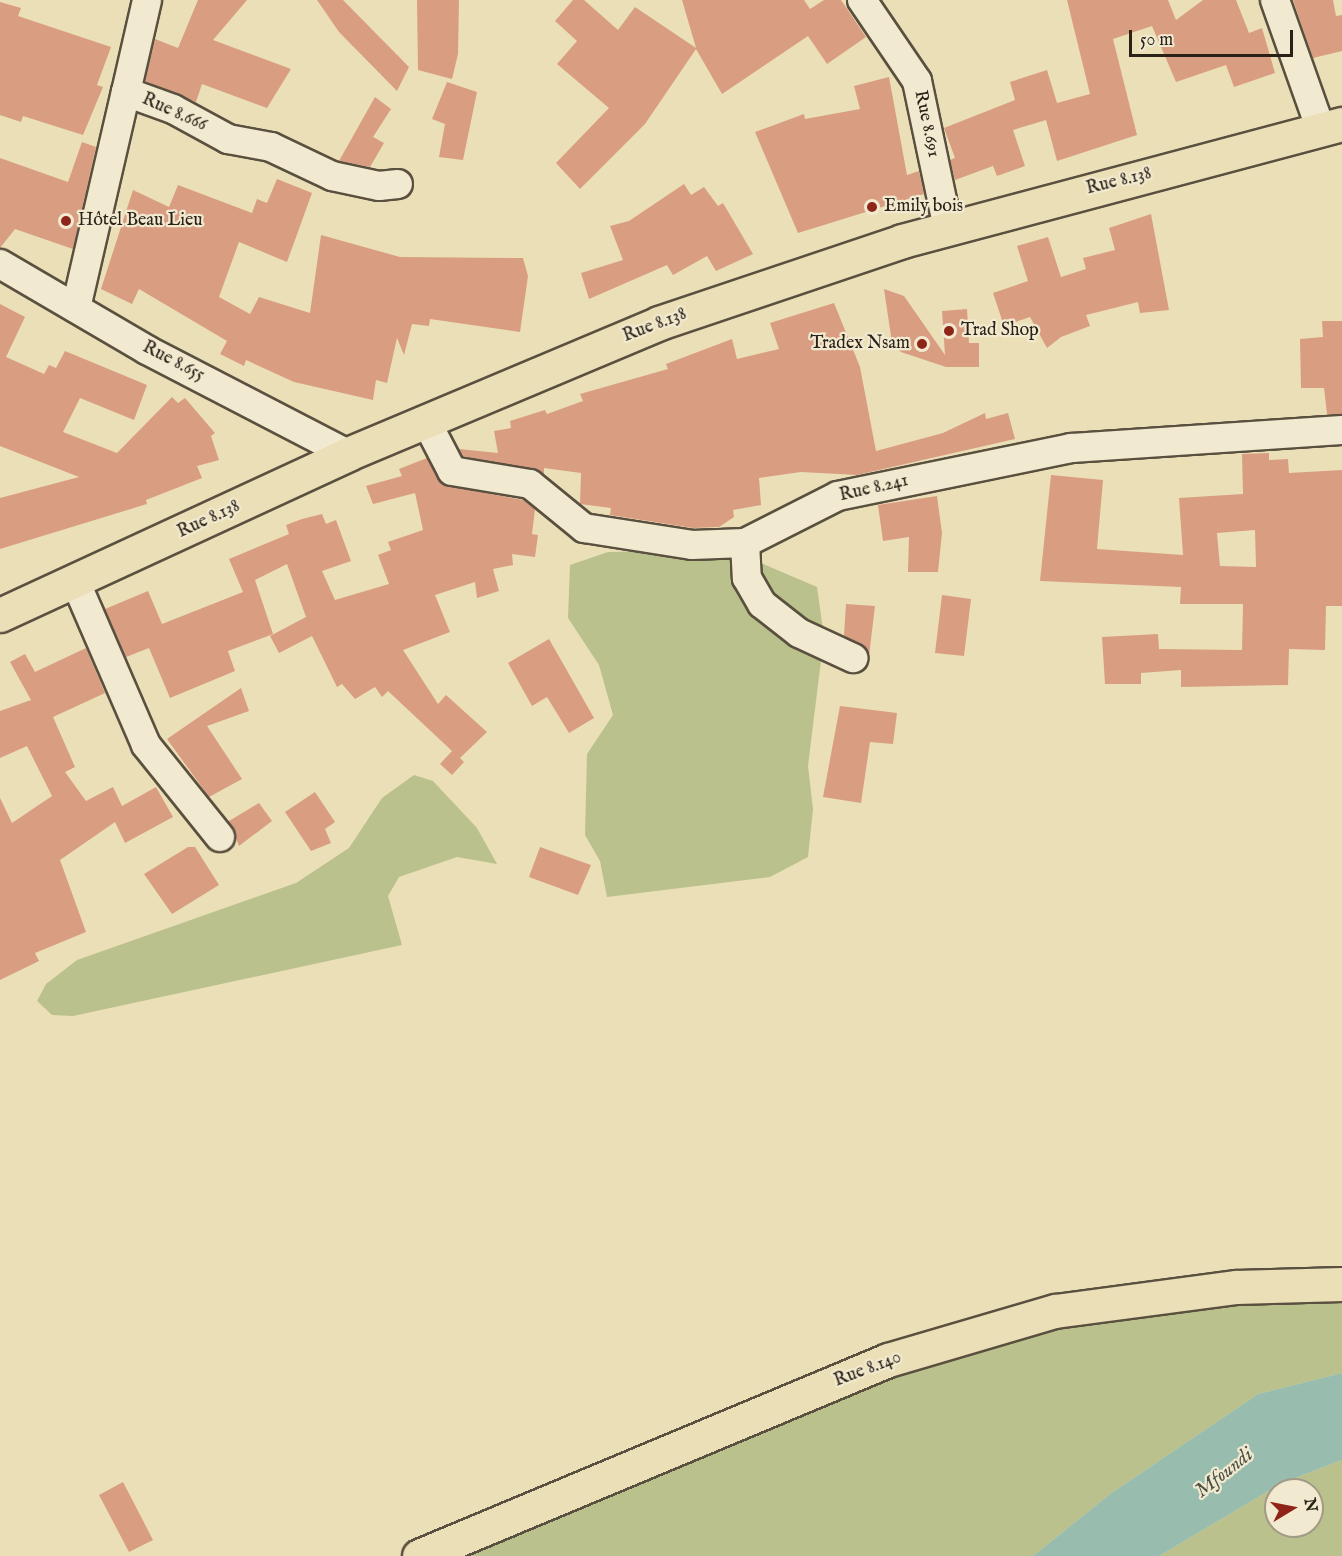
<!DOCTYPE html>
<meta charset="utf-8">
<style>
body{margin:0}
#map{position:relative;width:1342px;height:1556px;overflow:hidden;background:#ebdfb7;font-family:"IM FELL English",serif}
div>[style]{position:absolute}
.green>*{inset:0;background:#bac18c}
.water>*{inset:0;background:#98bdae}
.building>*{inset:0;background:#d99e81}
.roads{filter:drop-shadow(2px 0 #5a503f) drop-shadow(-2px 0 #5a503f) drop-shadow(0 2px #5a503f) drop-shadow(0 -2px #5a503f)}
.minor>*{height:28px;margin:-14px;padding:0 14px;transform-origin:14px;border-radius:14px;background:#f2ead0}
.major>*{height:33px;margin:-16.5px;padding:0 16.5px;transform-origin:16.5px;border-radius:16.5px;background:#ebdfb7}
.dots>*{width:16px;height:16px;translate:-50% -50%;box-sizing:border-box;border:3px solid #f2ead0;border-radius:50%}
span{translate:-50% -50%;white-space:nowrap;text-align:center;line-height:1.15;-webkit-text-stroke:4.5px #f2ead0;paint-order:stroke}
.street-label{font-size:18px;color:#2a2117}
.poi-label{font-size:18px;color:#2a2117}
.left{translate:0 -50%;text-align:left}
.right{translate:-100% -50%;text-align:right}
.water-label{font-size:20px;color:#4b5044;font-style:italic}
.north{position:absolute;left:1264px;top:1478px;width:60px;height:60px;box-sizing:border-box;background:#f2ead0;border:2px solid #a29a86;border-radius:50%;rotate:80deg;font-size:16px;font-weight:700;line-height:24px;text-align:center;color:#2a2117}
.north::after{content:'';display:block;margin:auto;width:21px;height:27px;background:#8f2418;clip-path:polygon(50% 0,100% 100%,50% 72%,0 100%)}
.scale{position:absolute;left:1129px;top:30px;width:164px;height:27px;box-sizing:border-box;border:3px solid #2a2117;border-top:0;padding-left:8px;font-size:18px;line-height:21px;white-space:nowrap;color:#2a2117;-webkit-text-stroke:4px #f2ead0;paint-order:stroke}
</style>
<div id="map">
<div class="green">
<div style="clip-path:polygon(730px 550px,817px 587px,824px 636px,808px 766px,813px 809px,808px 857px,770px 877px,607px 897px,600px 861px,585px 835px,587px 754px,613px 715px,599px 665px,568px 618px,570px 565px,608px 552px)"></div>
<div style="clip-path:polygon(414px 775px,433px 781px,477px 828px,497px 864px,457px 857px,399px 877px,388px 896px,402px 945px,73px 1016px,52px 1015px,37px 1001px,46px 984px,77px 960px,296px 883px,349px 848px,382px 798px)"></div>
<div style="clip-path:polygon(1342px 1284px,1342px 1373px,1258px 1394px,1110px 1494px,1033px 1556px,419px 1556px,1055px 1311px)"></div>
<div style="clip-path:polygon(evenodd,1342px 1460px,1342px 1556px,1159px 1556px,1282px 1483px,1342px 1460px,1276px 1490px,1312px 1490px,1312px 1526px,1276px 1526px,1276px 1490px)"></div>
</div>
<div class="water">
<div style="clip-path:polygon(1342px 1373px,1342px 1460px,1282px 1483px,1159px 1556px,1033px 1556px,1110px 1494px,1258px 1394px)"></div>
</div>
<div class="building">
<div style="clip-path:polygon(198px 0,247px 0,213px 40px,291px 69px,267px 108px,202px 84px,196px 102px,145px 81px,155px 39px,178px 48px)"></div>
<div style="clip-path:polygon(317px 0,343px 0,409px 67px,397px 91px,339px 32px)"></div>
<div style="clip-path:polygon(417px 0,459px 0,458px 54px,452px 79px,418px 70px)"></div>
<div style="clip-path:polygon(573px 0,584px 0,618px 30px,635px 7px,696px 48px,682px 0,804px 0,810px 9px,824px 0,841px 0,866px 37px,827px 64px,808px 36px,722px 94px,696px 49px,645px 124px,580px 189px,556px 163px,609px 108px,557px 64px,577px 41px,555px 21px)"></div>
<div style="clip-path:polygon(1067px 0,1168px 0,1176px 20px,1203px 0,1236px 0,1249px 33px,1262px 28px,1275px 73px,1234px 87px,1226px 65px,1176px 82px,1152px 26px,1113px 39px,1137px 135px,1057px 161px,1046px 120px,1013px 130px,1025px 166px,997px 176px,993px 166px,955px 180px,950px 160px,955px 158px,944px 128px,1015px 100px,1010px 82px,1047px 70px,1057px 103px,1090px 94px)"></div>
<div style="clip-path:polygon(1293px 0,1333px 0,1336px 16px,1342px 15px,1342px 51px,1313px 58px)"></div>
<div style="clip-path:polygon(0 2px,21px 8px,18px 16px,111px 47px,97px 85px,103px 87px,83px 135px,23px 116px,21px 122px,0 115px)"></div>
<div style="clip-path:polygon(889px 77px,907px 175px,919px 171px,924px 194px,798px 233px,755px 132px,804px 114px,805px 119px,860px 109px,854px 86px)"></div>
<div style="clip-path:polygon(447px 82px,477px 92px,463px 160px,439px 157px,445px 124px,432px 119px)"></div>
<div style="clip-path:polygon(375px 97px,391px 109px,373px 137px,384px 143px,370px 167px,339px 161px)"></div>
<div style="clip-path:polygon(82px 142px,96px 147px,73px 249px,15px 229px,0 248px,0 158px,68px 182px)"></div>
<div style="clip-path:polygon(277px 179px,312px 193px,287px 262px,239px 242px,219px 297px,250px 314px,259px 297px,310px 313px,321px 235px,400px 257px,523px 258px,528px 276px,520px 332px,430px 319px,429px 326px,412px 324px,404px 355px,397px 338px,387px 383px,376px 380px,373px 400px,294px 382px,246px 360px,244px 366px,220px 354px,227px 341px,139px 289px,132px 304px,101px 289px,133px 190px,169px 207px,178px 185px,252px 213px,257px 199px,267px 203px)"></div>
<div style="clip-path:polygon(684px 184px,691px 195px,704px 187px,718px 206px,723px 203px,753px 254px,716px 271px,707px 256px,673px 275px,667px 265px,589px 299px,581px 273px,623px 260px,610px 226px,629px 221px)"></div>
<div style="clip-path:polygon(1151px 214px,1169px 310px,1140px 313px,1138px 302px,1086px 315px,1090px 326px,1061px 337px,1047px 348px,1030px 317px,1004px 326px,993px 293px,1028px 281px,1017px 246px,1048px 237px,1061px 277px,1086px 269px,1083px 258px,1115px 250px,1109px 228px)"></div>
<div style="clip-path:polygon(884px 289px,904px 296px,945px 355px,942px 311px,967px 309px,969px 343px,979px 343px,979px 367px,946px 367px,901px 352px,892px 343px)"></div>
<div style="clip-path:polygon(834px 303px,860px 367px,876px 451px,943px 433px,985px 413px,986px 419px,1008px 413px,1015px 439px,857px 475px,801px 472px,759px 478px,761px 505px,733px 510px,734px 517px,719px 527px,693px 528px,610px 515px,611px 508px,580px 504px,581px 473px,544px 468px,544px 474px,463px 456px,459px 449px,498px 453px,494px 431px,511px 428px,510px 421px,545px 410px,547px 414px,583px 401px,580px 394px,668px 369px,666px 364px,732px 339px,737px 359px,779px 349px,770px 323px)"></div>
<div style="clip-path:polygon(0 304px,25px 317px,6px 357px,44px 374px,49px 365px,56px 368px,65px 351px,147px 385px,134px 420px,80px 398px,63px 432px,117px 453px,172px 397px,178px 403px,185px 398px,215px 433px,211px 436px,219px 460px,197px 466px,202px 478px,146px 500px,147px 504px,0 549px,0 498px,79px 477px,0 446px)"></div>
<div style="clip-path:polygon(1322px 321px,1342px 321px,1342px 414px,1327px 414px,1324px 388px,1301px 388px,1300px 339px,1323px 337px)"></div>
<div style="clip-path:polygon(evenodd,1269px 453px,1269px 460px,1288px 459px,1289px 473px,1342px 470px,1342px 606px,1326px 606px,1325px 650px,1289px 649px,1288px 685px,1181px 687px,1181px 670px,1141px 673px,1141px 684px,1105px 684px,1102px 637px,1158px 634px,1159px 649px,1242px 650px,1243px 604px,1180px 604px,1181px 587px,1040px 581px,1051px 475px,1103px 480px,1097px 549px,1183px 555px,1179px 498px,1243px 494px,1242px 454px,1269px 453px,1255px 530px,1256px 567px,1220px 566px,1217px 533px,1255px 530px)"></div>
<div style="clip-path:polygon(427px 458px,443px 485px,523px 500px,535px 509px,532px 534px,538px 535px,535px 557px,512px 554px,513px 565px,493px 569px,499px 591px,477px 598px,475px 582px,435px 595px,450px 632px,403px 650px,438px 704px,446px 695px,487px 732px,460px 758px,464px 762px,452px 775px,440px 764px,452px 751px,388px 691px,382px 697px,375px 687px,355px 699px,342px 684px,337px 687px,312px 636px,279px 653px,270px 636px,306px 617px,287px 564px,255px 580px,273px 634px,228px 651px,235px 671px,170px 698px,149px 648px,126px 657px,105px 609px,148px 591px,162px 624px,243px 592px,229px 559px,289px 534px,286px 525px,302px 519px,322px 514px,326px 524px,336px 520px,351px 561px,322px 571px,335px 600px,389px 584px,378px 555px,391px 550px,388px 542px,423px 530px,415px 493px,373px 504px,366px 486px,402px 476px,399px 469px)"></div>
<div style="clip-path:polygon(937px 496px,942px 533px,938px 572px,908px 572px,909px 537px,883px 541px,878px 505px)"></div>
<div style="clip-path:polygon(942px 595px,971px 599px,964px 656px,935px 653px)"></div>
<div style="clip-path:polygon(846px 604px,875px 606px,869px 656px,844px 635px)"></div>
<div style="clip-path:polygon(549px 639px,594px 718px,569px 733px,547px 697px,532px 706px,508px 663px)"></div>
<div style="clip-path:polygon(86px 648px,105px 693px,53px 717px,75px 767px,65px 772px,86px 801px,113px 787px,122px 806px,156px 787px,173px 817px,125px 843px,115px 822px,60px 860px,86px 932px,35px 953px,39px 961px,0 980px,0 798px,12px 823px,52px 796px,27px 746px,0 758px,0 711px,31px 700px,10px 662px,25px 654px,35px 672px)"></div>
<div style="clip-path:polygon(241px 688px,249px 711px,207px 726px,242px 779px,209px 797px,167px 739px)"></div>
<div style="clip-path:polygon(840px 706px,897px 713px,893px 744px,870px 742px,861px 803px,823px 797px)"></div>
<div style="clip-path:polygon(315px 792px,335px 822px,325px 829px,331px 843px,311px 851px,285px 812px)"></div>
<div style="clip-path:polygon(259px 803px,272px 821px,239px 846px,229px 821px)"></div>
<div style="clip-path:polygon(188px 847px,195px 847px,219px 885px,172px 914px,144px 874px)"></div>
<div style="clip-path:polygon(540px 847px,591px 865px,578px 895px,529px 877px)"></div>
<div style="clip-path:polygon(123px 1482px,153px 1540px,129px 1552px,99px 1495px)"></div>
</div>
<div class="roads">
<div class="minor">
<div style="left:862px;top:0;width:98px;rotate:55.8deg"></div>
<div style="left:917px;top:81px;width:150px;rotate:78.1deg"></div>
<div style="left:1275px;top:0;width:138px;rotate:70.5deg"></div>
<div style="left:126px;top:92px;width:94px;rotate:-77.1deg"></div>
<div style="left:0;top:264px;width:170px;rotate:30.3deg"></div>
<div style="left:147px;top:350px;width:226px;rotate:27.4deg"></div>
<div style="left:76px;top:308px;width:222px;rotate:-77deg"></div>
<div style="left:126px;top:92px;width:50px;rotate:19.9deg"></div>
<div style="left:173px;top:109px;width:63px;rotate:28.6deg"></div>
<div style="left:228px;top:139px;width:44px;rotate:10.5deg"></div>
<div style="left:271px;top:147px;width:68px;rotate:25.4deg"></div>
<div style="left:332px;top:176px;width:48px;rotate:12deg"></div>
<div style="left:379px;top:186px;width:19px;rotate:-6deg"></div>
<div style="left:426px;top:421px;width:56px;rotate:62.5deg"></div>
<div style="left:452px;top:471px;width:79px;rotate:9.5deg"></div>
<div style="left:530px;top:484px;width:70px;rotate:39.2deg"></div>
<div style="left:584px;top:528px;width:109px;rotate:8.9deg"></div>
<div style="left:692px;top:545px;width:53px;rotate:-2.2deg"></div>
<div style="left:745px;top:543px;width:104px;rotate:-26.8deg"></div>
<div style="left:838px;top:496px;width:238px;rotate:-11.6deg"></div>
<div style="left:1071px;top:448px;width:272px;rotate:-3.8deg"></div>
<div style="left:745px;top:543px;width:35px;rotate:87deg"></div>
<div style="left:747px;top:578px;width:30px;rotate:60deg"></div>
<div style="left:762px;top:604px;width:47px;rotate:38.1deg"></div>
<div style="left:799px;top:633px;width:60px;rotate:24.8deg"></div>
<div style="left:76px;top:583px;width:176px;rotate:66.6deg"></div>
<div style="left:146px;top:745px;width:118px;rotate:51.2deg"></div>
</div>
<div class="major">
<div style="left:0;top:615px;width:383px;rotate:-24.8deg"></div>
<div style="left:348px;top:454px;width:337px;rotate:-22.8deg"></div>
<div style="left:659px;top:323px;width:256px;rotate:-18.6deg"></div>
<div style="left:902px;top:241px;width:455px;rotate:-14.9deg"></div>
<div style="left:419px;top:1556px;width:508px;rotate:-22.68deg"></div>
<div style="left:888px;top:1360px;width:174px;rotate:-16.4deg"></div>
<div style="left:1055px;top:1311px;width:183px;rotate:-7.6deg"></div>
<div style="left:1236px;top:1287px;width:106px;rotate:-1.6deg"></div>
</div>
</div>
<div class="dots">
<div style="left:872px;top:207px;background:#8f2418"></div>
<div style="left:66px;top:221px;background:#8f2418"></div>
<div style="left:949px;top:331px;background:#8f2418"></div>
<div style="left:922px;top:344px;background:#8f2418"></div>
</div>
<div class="street-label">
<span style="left:174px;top:113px;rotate:24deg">Rue 8.666</span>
<span style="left:926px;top:124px;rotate:78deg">Rue 8.691</span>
<span style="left:1119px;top:182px;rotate:-14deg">Rue 8.138</span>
<span style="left:655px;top:326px;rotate:-21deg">Rue 8.138</span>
<span style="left:173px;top:362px;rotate:27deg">Rue 8.655</span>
<span style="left:874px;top:489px;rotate:-13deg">Rue 8.241</span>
<span style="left:209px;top:520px;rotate:-25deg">Rue 8.138</span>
<span style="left:868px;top:1370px;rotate:-21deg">Rue 8.140</span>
</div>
<div class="poi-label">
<span class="left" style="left:884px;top:207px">Emily bois</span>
<span class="left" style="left:78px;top:221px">Hôtel Beau Lieu</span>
<span class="left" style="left:961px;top:331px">Trad Shop</span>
<span class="right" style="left:910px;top:344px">Tradex Nsam</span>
</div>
<div class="water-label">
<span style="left:1224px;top:1473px;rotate:-38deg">Mfoundi</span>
</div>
<div class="north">N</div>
<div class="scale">50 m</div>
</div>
